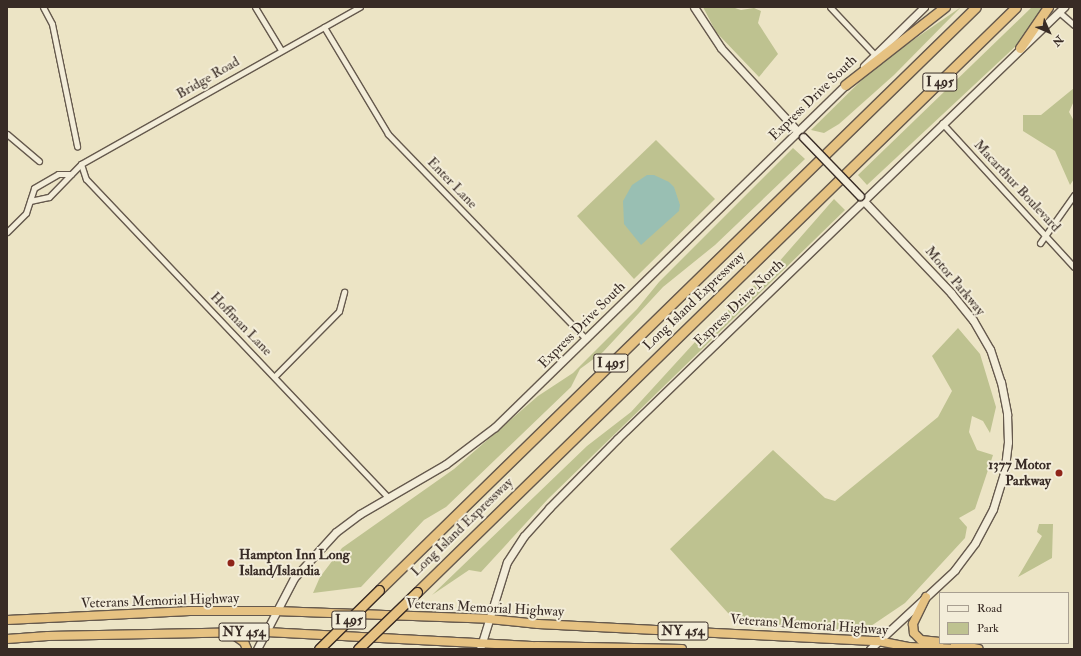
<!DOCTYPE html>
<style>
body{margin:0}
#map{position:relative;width:1081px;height:656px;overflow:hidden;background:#ece4c5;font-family:"IM FELL Double Pica",serif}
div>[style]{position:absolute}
.green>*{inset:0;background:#bec290}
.water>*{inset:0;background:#99bfb3}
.roads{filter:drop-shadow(1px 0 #65594d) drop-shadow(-1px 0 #65594d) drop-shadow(0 1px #65594d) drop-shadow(0 -1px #65594d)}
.minor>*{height:5px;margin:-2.5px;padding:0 2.5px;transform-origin:2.5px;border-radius:2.5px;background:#f3edd9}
.secondary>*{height:7px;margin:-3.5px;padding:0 3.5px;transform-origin:3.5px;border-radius:3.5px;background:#f3edd9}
.trunk>*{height:8px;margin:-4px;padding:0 4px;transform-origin:4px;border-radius:4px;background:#e6c282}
.motorway>*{height:9px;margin:-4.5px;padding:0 4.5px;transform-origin:4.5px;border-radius:4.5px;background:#e6c282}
.bridges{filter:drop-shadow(1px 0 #382b25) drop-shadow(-1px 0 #382b25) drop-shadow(0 1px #382b25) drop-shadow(0 -1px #382b25)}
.secondary-bridge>*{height:7px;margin:-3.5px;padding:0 3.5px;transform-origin:3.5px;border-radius:3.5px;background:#f3edd9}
.motorway-bridge>*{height:9px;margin:-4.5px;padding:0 4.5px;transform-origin:4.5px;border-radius:4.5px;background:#e6c282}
.dots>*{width:11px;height:11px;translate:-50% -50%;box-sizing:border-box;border:2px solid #f3edd9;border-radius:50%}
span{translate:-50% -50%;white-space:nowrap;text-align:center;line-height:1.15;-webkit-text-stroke:4px #f3edd9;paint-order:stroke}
.shield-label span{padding:1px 3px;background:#f3edd9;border:1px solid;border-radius:3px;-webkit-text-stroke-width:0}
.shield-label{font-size:13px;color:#382b25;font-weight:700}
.street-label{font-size:14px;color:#382b25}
.poi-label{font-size:14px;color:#382b25;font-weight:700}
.right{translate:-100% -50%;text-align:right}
.left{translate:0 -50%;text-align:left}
.frame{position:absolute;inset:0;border:8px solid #382b25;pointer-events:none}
.legend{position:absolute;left:939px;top:592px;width:130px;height:52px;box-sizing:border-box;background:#f3edd9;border:1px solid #a89f91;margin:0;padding:5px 7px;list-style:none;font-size:12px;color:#382b25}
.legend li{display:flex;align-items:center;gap:8px;height:20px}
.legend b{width:20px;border:1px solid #a89f91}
.north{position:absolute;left:1029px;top:12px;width:40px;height:40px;-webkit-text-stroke:3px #f3edd9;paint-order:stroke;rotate:135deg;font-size:11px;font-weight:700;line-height:16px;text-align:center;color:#382b25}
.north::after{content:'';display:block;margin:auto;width:14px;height:18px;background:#382b25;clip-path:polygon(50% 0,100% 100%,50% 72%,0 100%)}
</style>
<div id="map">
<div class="green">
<div style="clip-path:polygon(703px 7px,732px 7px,741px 10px,754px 8px,761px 11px,758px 23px,778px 54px,759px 77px,716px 32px)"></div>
<div style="clip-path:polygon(961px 7px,894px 75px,839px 124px,824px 133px,811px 130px,877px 65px)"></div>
<div style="clip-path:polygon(1032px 7px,1043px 7px,1018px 44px,867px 185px,858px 175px)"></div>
<div style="clip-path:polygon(1074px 88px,1074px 101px,1069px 112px,1074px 121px,1074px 179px,1070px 185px,1055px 151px,1023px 131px,1023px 115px,1041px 115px)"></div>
<div style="clip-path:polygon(656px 140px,715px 199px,634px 279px,577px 216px)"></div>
<div style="clip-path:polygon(793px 148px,805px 159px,715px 245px,663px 287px,603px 352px,580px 369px,571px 387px,446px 507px,424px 520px,361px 587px,313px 593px,320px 577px,342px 548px,454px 469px,538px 396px,573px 373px,637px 309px,659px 282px)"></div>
<div style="clip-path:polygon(834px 199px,845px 210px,548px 499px,481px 572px,469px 570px,432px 595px,587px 446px,631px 412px,695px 342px,777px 264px)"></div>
<div style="clip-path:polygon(958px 328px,980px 354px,996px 407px,990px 433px,983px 421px,972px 416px,969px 432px,977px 450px,993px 455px,975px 509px,959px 518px,967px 527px,965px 538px,905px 603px,868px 628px,819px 631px,736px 619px,728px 613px,670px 549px,773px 450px,825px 498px,835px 501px,938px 417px,952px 391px,932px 356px)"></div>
<div style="clip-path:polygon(1039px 524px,1053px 524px,1052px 558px,1018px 577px,1042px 536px,1037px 532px)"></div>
</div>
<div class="water">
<div style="clip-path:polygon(647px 175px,654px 175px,669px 182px,674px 187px,680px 205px,679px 211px,641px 245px,624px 224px,623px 201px,632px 185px)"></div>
</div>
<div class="roads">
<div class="minor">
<div style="left:43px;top:7px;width:19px;rotate:62deg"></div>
<div style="left:52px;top:24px;width:125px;rotate:78.4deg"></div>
<div style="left:255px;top:7px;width:50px;rotate:58.8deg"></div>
<div style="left:830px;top:7px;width:66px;rotate:46.8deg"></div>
<div style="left:1059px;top:12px;width:20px;rotate:41deg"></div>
<div style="left:324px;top:27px;width:125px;rotate:59.1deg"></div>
<div style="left:388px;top:134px;width:285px;rotate:46deg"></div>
<div style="left:942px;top:123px;width:195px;rotate:47.5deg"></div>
<div style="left:7px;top:134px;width:42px;rotate:40.2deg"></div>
<div style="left:81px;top:164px;width:16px;rotate:72deg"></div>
<div style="left:86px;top:179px;width:439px;rotate:46.5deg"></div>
<div style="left:30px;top:201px;width:19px;rotate:-12deg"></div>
<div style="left:49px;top:197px;width:46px;rotate:-45.9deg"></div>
<div style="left:81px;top:164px;width:320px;rotate:-29.4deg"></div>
<div style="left:7px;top:232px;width:27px;rotate:-45deg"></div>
<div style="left:26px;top:213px;width:26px;rotate:-72deg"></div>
<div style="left:34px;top:188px;width:28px;rotate:-30deg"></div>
<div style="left:58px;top:174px;width:13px"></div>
<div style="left:1040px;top:243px;width:59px;rotate:-54.7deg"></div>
<div style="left:275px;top:376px;width:91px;rotate:-45.4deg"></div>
<div style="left:339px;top:311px;width:20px;rotate:-75deg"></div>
</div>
<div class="secondary">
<div style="left:694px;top:7px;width:49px;rotate:56.6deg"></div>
<div style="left:721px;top:48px;width:117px;rotate:47.4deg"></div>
<div style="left:864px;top:66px;width:84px;rotate:-44.5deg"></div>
<div style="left:861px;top:198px;width:131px;rotate:46.5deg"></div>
<div style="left:951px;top:293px;width:35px;rotate:51deg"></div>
<div style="left:973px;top:320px;width:34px;rotate:60deg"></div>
<div style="left:990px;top:349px;width:35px;rotate:72deg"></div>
<div style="left:1001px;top:382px;width:33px;rotate:79deg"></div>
<div style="left:1007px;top:414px;width:28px;rotate:88deg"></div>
<div style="left:1008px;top:442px;width:31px;rotate:97deg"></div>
<div style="left:1004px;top:473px;width:38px;rotate:107deg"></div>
<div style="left:993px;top:509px;width:38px;rotate:118deg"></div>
<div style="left:975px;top:543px;width:34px;rotate:127deg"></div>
<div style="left:955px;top:570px;width:116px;rotate:137.1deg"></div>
<div style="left:257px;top:649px;width:80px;rotate:-62.5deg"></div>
<div style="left:294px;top:578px;width:62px;rotate:-47.6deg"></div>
<div style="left:336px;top:532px;width:30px;rotate:-37deg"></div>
<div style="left:360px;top:514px;width:99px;rotate:-30.2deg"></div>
<div style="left:446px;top:464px;width:61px;rotate:-37.1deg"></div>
<div style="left:495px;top:427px;width:495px;rotate:-44.3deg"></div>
<div style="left:480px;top:649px;width:91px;rotate:-72.8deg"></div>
<div style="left:507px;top:562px;width:31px;rotate:-57deg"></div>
<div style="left:524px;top:536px;width:38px;rotate:-48deg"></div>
<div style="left:549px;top:508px;width:97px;rotate:-45.4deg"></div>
<div style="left:617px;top:439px;width:622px;rotate:-44.02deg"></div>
</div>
<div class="trunk">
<div style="left:926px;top:597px;width:30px;rotate:116deg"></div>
<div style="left:913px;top:624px;width:9px;rotate:84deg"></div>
<div style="left:914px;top:633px;width:10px;rotate:45deg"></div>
<div style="left:921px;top:640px;width:19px;rotate:6deg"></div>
<div style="left:7px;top:620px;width:183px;rotate:-2.8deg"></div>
<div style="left:190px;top:611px;width:85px"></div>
<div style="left:275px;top:611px;width:214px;rotate:2.1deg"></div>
<div style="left:489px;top:619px;width:49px;rotate:5.8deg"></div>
<div style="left:538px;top:624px;width:340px;rotate:2.9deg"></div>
<div style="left:878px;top:641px;width:31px;rotate:11deg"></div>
<div style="left:908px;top:647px;width:53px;rotate:2.2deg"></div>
<div style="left:231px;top:633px;width:16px;rotate:35deg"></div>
<div style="left:244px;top:642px;width:8px;rotate:67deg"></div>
<div style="left:7px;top:639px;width:41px;rotate:-4.2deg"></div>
<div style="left:48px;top:636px;width:218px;rotate:-1.1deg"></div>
<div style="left:266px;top:632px;width:271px;rotate:3deg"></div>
<div style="left:537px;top:646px;width:145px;rotate:1.2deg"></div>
<div style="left:955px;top:644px;width:24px;rotate:12deg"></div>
</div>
<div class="motorway">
<div style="left:1020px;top:48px;width:50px;rotate:-55.7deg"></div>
<div style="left:845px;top:85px;width:127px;rotate:-38deg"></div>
<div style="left:379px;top:590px;width:834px;rotate:-44.32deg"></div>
<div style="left:417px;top:592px;width:837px;rotate:-44.32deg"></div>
</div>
</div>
<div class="bridges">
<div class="secondary-bridge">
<div style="left:803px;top:137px;width:82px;rotate:46deg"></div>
</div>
<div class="motorway-bridge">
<div style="left:319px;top:649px;width:84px;rotate:-44.5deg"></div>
<div style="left:358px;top:649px;width:82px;rotate:-44deg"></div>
</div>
</div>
<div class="dots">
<div style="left:1059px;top:473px;background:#8f2418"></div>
<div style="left:231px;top:563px;background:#8f2418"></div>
</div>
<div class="shield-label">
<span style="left:940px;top:82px">I 495</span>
<span style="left:611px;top:363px">I 495</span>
<span style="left:349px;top:620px">I 495</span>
<span style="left:683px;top:631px">NY 454</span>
<span style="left:244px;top:632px">NY 454</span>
</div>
<div class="street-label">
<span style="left:208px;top:78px;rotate:-30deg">Bridge Road</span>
<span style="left:813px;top:98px;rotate:-44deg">Express Drive South</span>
<span style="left:452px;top:183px;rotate:46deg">Enter Lane</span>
<span style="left:1017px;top:186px;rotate:47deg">Macarthur Boulevard</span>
<span style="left:955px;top:281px;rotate:50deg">Motor Parkway</span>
<span style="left:694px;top:301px;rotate:-44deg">Long Island Expressway</span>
<span style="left:739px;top:303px;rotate:-44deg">Express Drive North</span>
<span style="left:241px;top:324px;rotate:46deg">Hoffman Lane</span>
<span style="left:582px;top:325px;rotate:-45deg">Express Drive South</span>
<span style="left:462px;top:527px;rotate:-44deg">Long Island Expressway</span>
<span style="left:160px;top:601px;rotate:-2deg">Veterans Memorial Highway</span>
<span style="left:485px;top:608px;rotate:3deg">Veterans Memorial Highway</span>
<span style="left:809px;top:625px;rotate:4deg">Veterans Memorial Highway</span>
</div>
<div class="poi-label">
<span class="right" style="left:1051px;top:473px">1377 Motor<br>Parkway</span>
<span class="left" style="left:239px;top:563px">Hampton Inn Long<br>Island/Islandia</span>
</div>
<div class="frame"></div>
<ul class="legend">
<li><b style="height:5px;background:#f3edd9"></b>Road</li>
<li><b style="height:11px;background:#bec290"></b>Park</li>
</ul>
<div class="north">N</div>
</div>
